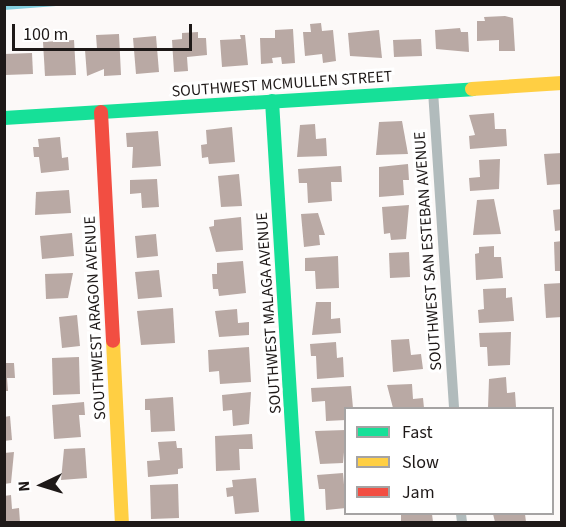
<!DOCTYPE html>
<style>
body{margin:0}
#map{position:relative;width:566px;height:527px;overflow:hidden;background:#fcf9f8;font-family:"Source Sans 3",sans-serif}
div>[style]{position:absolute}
.stream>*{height:4px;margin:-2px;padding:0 2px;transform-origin:2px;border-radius:2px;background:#82cedf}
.building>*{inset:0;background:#b9a9a4}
.street>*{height:10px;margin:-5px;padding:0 5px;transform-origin:5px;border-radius:5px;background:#b1bbbc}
.fast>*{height:14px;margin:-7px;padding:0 7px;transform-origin:7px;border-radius:7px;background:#16e098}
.slow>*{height:14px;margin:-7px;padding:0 7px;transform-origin:7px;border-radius:7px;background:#ffcf43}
.jam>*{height:14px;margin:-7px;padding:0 7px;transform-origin:7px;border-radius:7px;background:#f24e42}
span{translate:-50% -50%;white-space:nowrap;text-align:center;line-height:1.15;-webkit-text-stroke:6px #fff;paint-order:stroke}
.street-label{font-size:16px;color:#1e1918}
.frame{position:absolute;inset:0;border:6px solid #1e1918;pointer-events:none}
.legend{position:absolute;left:344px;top:407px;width:210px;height:108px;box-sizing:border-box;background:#fff;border:2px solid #a5a3a3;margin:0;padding:8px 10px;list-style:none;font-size:18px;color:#1e1918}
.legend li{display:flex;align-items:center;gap:12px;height:30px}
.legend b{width:30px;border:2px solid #a5a3a3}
.north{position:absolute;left:12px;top:455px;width:60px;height:60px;-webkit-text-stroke:4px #fff;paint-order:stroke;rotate:266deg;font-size:16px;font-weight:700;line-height:24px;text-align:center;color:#1e1918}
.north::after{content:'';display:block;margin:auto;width:21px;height:27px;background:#1e1918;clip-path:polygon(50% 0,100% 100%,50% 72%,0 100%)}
.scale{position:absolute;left:12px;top:24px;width:180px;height:27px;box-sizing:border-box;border:3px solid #1e1918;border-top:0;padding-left:8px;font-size:18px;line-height:21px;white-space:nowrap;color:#1e1918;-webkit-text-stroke:4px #fff;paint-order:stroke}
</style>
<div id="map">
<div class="stream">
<div style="left:4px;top:8px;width:52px;rotate:-4.4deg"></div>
</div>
<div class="building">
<div style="clip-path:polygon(505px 16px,513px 18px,515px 51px,499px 51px,499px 40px,477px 41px,477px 21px,485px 21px,484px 17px)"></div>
<div style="clip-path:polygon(321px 23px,322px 31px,333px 30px,336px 61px,323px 63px,322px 54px,305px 56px,303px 32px,311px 32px,310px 24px)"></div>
<div style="clip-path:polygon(460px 28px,461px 32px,468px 32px,469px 52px,436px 49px,435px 30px)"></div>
<div style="clip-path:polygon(293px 29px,295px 63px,282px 64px,281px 57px,272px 58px,273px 63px,261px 64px,260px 38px,275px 38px,275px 30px)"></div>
<div style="clip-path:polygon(379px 30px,382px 58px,350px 56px,348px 33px)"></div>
<div style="clip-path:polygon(198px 32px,198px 38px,206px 38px,207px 55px,187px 57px,188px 71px,174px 72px,172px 40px,182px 39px,182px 33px)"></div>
<div style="clip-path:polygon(119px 34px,121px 75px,104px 76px,104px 69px,87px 76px,85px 50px,97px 49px,96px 35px)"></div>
<div style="clip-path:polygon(240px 35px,245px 35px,248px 65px,222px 67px,220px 40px,241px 39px)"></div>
<div style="clip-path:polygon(156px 36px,159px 72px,136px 74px,133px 38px)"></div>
<div style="clip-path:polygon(421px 39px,422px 56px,394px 57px,393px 40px)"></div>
<div style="clip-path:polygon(74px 40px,76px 75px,45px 76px,43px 42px)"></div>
<div style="clip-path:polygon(32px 53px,33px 74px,5px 75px,4px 54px)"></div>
<div style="clip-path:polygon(494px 113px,495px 129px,506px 129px,507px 146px,470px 149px,469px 136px,475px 135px,469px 115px)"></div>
<div style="clip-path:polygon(402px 121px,408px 154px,376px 155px,379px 122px)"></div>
<div style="clip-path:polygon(315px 124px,316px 139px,326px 138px,327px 156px,297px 157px,300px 125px)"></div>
<div style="clip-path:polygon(232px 127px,235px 162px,209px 164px,208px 157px,202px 158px,201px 145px,207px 144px,206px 130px)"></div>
<div style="clip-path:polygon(158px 131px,161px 166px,132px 168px,133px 147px,127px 147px,126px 133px)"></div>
<div style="clip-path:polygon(60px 137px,62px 158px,68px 157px,69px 170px,41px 173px,39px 157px,34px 157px,33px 147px,39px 147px,38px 139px)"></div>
<div style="clip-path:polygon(562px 153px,562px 184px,547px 185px,544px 154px)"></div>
<div style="clip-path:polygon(500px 159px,499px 189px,470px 191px,469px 178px,480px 177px,479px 160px)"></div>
<div style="clip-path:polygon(408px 164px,409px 180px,403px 180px,404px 195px,379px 197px,379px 167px)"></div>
<div style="clip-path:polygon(341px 166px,342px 182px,331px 182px,332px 201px,308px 203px,307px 183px,299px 183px,298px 169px)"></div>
<div style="clip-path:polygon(239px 174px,242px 206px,221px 207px,218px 176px)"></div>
<div style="clip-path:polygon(157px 179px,159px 207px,142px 208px,141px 193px,130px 194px,130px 180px)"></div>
<div style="clip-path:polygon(69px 190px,71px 213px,35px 215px,36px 192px)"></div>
<div style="clip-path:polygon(494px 199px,501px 234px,473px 235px,477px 200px)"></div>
<div style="clip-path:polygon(409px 205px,406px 239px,391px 240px,390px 233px,384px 234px,382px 207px)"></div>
<div style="clip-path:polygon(562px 209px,562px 230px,555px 231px,553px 210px)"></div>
<div style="clip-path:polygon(318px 213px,325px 235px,319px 235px,320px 245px,304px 247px,301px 214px)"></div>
<div style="clip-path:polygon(241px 217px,243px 250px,216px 252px,209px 227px,214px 226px,214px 220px)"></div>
<div style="clip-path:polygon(72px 233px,74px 256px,42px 259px,40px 236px)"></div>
<div style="clip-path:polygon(156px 234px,158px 256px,137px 258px,135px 236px)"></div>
<div style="clip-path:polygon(562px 241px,562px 271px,555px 271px,554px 242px)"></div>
<div style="clip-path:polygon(494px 246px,494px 257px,501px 257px,503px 278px,476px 280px,475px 254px,479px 253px,479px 247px)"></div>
<div style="clip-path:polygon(409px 252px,410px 277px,390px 278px,389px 253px)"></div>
<div style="clip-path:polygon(338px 256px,339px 288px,316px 289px,315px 271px,305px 271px,305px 258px)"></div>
<div style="clip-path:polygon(243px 261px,246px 293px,219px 296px,218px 289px,213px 289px,212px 274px,217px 274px,217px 263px)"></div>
<div style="clip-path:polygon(159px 270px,162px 297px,138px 299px,135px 272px)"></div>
<div style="clip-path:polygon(73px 273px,68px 298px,46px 299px,45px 274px)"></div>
<div style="clip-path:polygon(562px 283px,562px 317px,546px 318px,544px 284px)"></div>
<div style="clip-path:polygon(506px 288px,506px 298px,512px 297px,514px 321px,479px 323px,478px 310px,484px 309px,483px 289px)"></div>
<div style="clip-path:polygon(316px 302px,331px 302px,331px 319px,340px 318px,341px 333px,312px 335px)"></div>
<div style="clip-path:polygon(173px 308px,175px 343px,141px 345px,137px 311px)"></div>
<div style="clip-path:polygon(237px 309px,238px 323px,249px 322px,249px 335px,219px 337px,215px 311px)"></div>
<div style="clip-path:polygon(77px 315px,80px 346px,62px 348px,59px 317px)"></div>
<div style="clip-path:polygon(511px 332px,510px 365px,488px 366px,487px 347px,480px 347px,479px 333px)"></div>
<div style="clip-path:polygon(409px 339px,411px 355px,421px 354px,423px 369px,393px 372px,391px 340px)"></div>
<div style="clip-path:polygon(336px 342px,337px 358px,343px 357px,344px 377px,317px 379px,316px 356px,311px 356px,310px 344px)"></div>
<div style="clip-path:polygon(249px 347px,251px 382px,220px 384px,219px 371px,209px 372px,208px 350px)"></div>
<div style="clip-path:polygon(79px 357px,80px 394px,53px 395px,52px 358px)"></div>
<div style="clip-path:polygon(4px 363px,14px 363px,15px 378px,7px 378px,8px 391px,4px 391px)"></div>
<div style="clip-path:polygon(506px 377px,507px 393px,515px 392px,516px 407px,488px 408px,489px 379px)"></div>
<div style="clip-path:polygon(412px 384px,413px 399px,423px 398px,424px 408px,393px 408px,387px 385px)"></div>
<div style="clip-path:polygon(351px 386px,353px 408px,346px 408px,346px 420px,326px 421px,325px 401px,312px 402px,311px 388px)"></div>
<div style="clip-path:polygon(251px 392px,249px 424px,233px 426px,232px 410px,223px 411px,222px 395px)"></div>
<div style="clip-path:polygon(173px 397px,175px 431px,151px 432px,150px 410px,145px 410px,145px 399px)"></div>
<div style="clip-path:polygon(84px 402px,85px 415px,79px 415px,81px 437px,54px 439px,52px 405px)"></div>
<div style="clip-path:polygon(10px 416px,12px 440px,4px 441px,4px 417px)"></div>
<div style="clip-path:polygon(346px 430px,343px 463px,320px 464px,315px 431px)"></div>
<div style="clip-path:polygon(252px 434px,253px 449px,239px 449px,240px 470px,216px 471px,215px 436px)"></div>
<div style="clip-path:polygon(176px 441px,177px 448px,182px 448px,183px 468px,178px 469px,178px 474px,148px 477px,147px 461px,160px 460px,158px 442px)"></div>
<div style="clip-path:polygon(85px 448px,87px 478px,61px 480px,64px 449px)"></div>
<div style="clip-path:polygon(14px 452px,11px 483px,4px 484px,4px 453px)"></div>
<div style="clip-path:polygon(343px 473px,346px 508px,326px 510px,325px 489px,319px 489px,317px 475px)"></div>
<div style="clip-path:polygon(256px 478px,259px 512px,235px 514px,233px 496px,227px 497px,226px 488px,233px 487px,232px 480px)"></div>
<div style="clip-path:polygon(178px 484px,179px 518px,151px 519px,150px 485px)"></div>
<div style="clip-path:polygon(11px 495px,12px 509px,19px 508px,20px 522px,4px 522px,4px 496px)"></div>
<div style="clip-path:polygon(401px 514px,432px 514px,433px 522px,401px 522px)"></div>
<div style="clip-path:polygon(493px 514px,525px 514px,526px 522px,495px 522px)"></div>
</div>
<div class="street">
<div style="left:433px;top:91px;width:318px;rotate:86.2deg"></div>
<div style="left:461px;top:514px;width:8px;rotate:83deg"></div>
</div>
<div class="fast">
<div style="left:272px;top:101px;width:422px;rotate:86.5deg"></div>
<div style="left:4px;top:118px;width:469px;rotate:-3.5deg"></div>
</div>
<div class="slow">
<div style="left:472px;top:89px;width:90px;rotate:-3.8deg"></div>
<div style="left:113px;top:341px;width:181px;rotate:87.2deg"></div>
</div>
<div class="jam">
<div style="left:101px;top:112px;width:229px;rotate:87deg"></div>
</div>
<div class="street-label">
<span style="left:282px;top:84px;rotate:-4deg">SOUTHWEST MCMULLEN STREET</span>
<span style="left:428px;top:251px;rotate:-94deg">SOUTHWEST SAN ESTEBAN AVENUE</span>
<span style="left:269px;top:313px;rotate:-94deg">SOUTHWEST MALAGA AVENUE</span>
<span style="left:95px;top:318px;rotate:-93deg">SOUTHWEST ARAGON AVENUE</span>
</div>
<div class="frame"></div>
<ul class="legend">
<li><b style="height:8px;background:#16e098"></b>Fast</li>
<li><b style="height:8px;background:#ffcf43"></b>Slow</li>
<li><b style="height:8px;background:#f24e42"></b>Jam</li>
</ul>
<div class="north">N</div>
<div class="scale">100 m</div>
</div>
